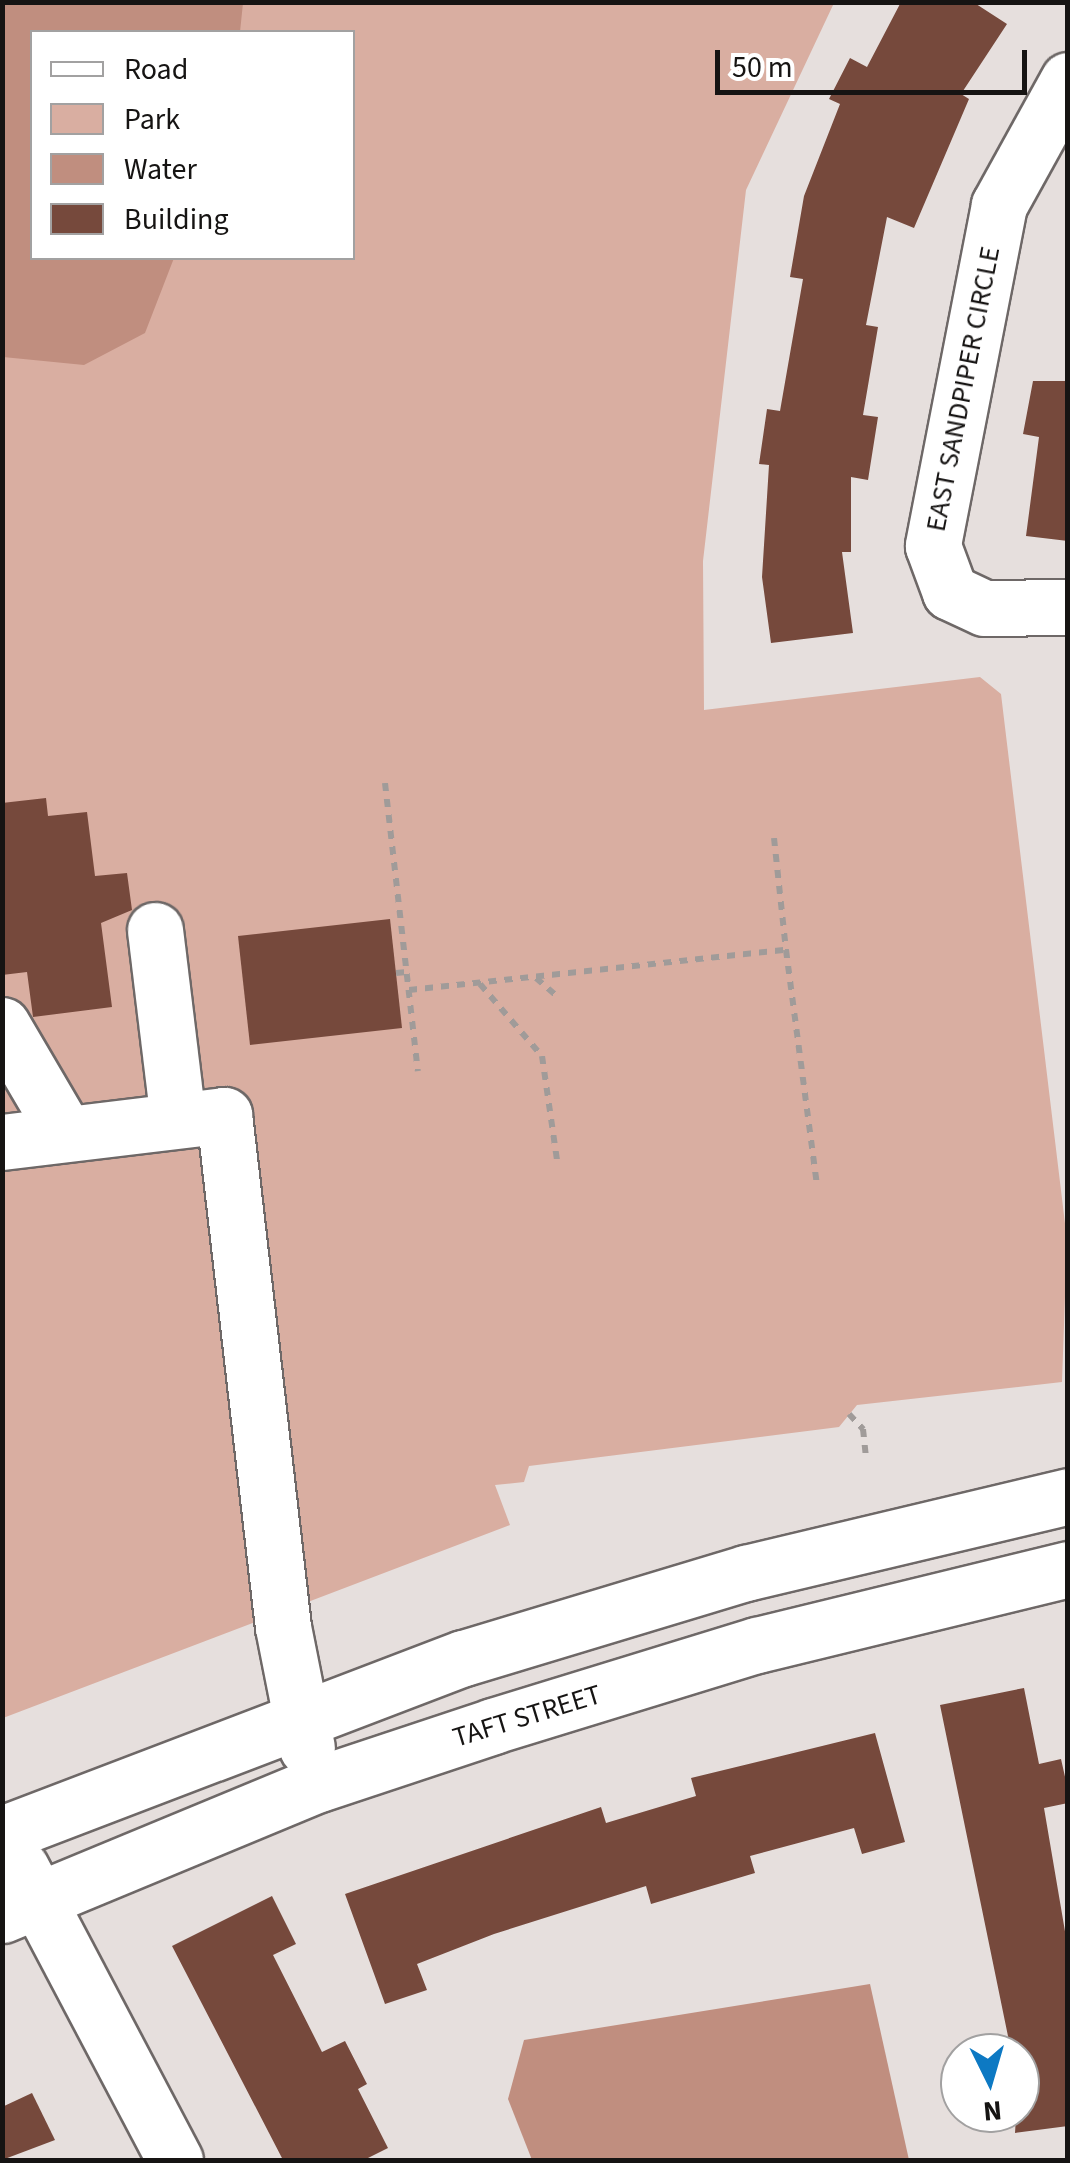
<!DOCTYPE html>
<style>
body{margin:0}
#map{position:relative;width:1070px;height:2163px;overflow:hidden;background:#e6dfdd;font-family:"Source Sans 3",sans-serif}
div>[style]{position:absolute}
.green>*{inset:0;background:#d9aea1}
.water>*{inset:0;background:#c08e7f}
.building>*{inset:0;background:#76493c}
.path>*{height:6px;margin-top:-3px;transform-origin:0;background:repeating-linear-gradient(90deg,#a09b99 0 8px,transparent 0 16px)}
.roads{filter:drop-shadow(2px 0 #6e6867) drop-shadow(-2px 0 #6e6867) drop-shadow(0 2px #6e6867) drop-shadow(0 -2px #6e6867)}
.minor>*{height:55px;margin:-27.5px;padding:0 27.5px;transform-origin:27.5px;border-radius:27.5px;background:#fff}
span{translate:-50% -50%;white-space:nowrap;text-align:center;line-height:1.15;-webkit-text-stroke:10px #fff;paint-order:stroke}
.street-label{font-size:28px;color:#161413}
.frame{position:absolute;inset:0;border:5px solid #161413;pointer-events:none}
.legend{position:absolute;left:30px;top:30px;width:325px;height:230px;box-sizing:border-box;background:#fff;border:2px solid #a2a1a1;margin:0;padding:12px 18px;list-style:none;font-size:30px;color:#161413}
.legend li{display:flex;align-items:center;gap:20px;height:50px}
.legend b{width:50px;border:2px solid #a2a1a1}
.north{position:absolute;left:940px;top:2033px;width:100px;height:100px;box-sizing:border-box;background:#fff;border:2px solid #a2a1a1;border-radius:50%;rotate:175deg;font-size:28px;font-weight:700;line-height:40px;text-align:center;color:#161413}
.north::after{content:'';display:block;margin:auto;width:35px;height:45px;background:#0d79c3;clip-path:polygon(50% 0,100% 100%,50% 72%,0 100%)}
.scale{position:absolute;left:715px;top:50px;width:312px;height:45px;box-sizing:border-box;border:5px solid #161413;border-top:0;padding-left:12px;font-size:30px;line-height:35px;white-space:nowrap;color:#161413;-webkit-text-stroke:8px #fff;paint-order:stroke}
</style>
<div id="map">
<div class="green">
<div style="clip-path:polygon(evenodd,3px 3px,834px 3px,746px 190px,703px 561px,704px 710px,980px 677px,1001px 694px,1067px 1240px,1062px 1382px,857px 1405px,839px 1427px,529px 1466px,524px 1482px,495px 1485px,510px 1525px,3px 1718px,3px 3px,32px 32px,352px 32px,352px 258px,32px 258px,32px 32px)"></div>
</div>
<div class="water">
<div style="clip-path:polygon(2px 3px,243px 3px,240px 32px,32px 32px,32px 258px,174px 258px,145px 333px,84px 365px,3px 357px)"></div>
<div style="clip-path:polygon(870px 1984px,909px 2160px,532px 2160px,508px 2099px,524px 2040px)"></div>
</div>
<div class="building">
<div style="clip-path:polygon(901px 2px,973px 2px,1007px 24px,961px 94px,969px 99px,914px 228px,887px 217px,866px 325px,878px 327px,863px 415px,878px 417px,868px 480px,851px 477px,851px 552px,842px 552px,853px 633px,771px 643px,762px 577px,769px 465px,759px 464px,767px 409px,780px 411px,803px 279px,790px 277px,804px 196px,840px 104px,829px 99px,850px 58px,867px 67px)"></div>
<div style="clip-path:polygon(1033px 381px,1068px 381px,1068px 541px,1026px 536px,1039px 437px,1023px 434px)"></div>
<div style="clip-path:polygon(46px 798px,48px 816px,87px 812px,95px 876px,127px 873px,132px 910px,101px 923px,112px 1007px,33px 1017px,27px 972px,2px 975px,2px 803px)"></div>
<div style="clip-path:polygon(390px 919px,402px 1028px,250px 1045px,238px 936px)"></div>
<div style="clip-path:polygon(1024px 1688px,1039px 1764px,1061px 1759px,1068px 1790px,1068px 1803px,1044px 1808px,1068px 1949px,1068px 2126px,1015px 2133px,1020px 2053px,1004px 2053px,1009px 2041px,940px 1705px)"></div>
<div style="clip-path:polygon(875px 1733px,905px 1842px,862px 1854px,854px 1828px,750px 1856px,755px 1873px,651px 1904px,646px 1886px,494px 1934px,417px 1964px,427px 1990px,385px 2004px,345px 1894px,601px 1807px,606px 1823px,696px 1796px,691px 1778px)"></div>
<div style="clip-path:polygon(272px 1896px,296px 1944px,273px 1955px,322px 2052px,345px 2041px,367px 2084px,358px 2089px,388px 2148px,364px 2160px,283px 2160px,172px 1946px)"></div>
<div style="clip-path:polygon(32px 2093px,55px 2140px,2px 2160px,2px 2107px)"></div>
</div>
<div class="path">
<div style="left:385px;top:783px;width:290px;rotate:83.5deg"></div>
<div style="left:774px;top:838px;width:113px;rotate:83.9deg"></div>
<div style="left:396px;top:973px;width:11px;rotate:-5deg"></div>
<div style="left:536px;top:978px;width:29px;rotate:41deg"></div>
<div style="left:480px;top:984px;width:95px;rotate:49.3deg"></div>
<div style="left:542px;top:1056px;width:105px;rotate:81.8deg"></div>
<div style="left:409px;top:990px;width:379px;rotate:-6.1deg"></div>
<div style="left:786px;top:950px;width:237px;rotate:82.5deg"></div>
<div style="left:849px;top:1414px;width:21px;rotate:47deg"></div>
<div style="left:863px;top:1429px;width:28px;rotate:84deg"></div>
</div>
<div class="roads">
<div class="minor">
<div style="left:1068px;top:80px;width:143px;rotate:118.9deg"></div>
<div style="left:999px;top:205px;width:347px;rotate:101deg"></div>
<div style="left:933px;top:546px;width:49px;rotate:69.7deg"></div>
<div style="left:950px;top:592px;width:38px;rotate:25deg"></div>
<div style="left:985px;top:608px;width:83px;rotate:-0.7deg"></div>
<div style="left:155px;top:930px;width:191px;rotate:83.1deg"></div>
<div style="left:2px;top:1025px;width:126px;rotate:59.6deg"></div>
<div style="left:2px;top:1142px;width:224px;rotate:-6.9deg"></div>
<div style="left:224px;top:1115px;width:515px;rotate:83.43deg"></div>
<div style="left:283px;top:1627px;width:123px;rotate:78.8deg"></div>
<div style="left:2px;top:1834px;width:494px;rotate:-20.9deg"></div>
<div style="left:464px;top:1658px;width:295px;rotate:-16.8deg"></div>
<div style="left:746px;top:1573px;width:331px;rotate:-13.4deg"></div>
<div style="left:21px;top:1868px;width:330px;rotate:62.2deg"></div>
<div style="left:2px;top:1915px;width:343px;rotate:-22.5deg"></div>
<div style="left:319px;top:1784px;width:183px;rotate:-18.4deg"></div>
<div style="left:493px;top:1726px;width:276px;rotate:-17.1deg"></div>
<div style="left:757px;top:1645px;width:320px;rotate:-13.7deg"></div>
</div>
</div>
<div class="street-label">
<span style="left:963px;top:389px;rotate:-79deg">EAST SANDPIPER CIRCLE</span>
<span style="left:527px;top:1716px;rotate:-17deg">TAFT STREET</span>
</div>
<div class="frame"></div>
<ul class="legend">
<li><b style="height:12px;background:#fff"></b>Road</li>
<li><b style="height:28px;background:#d9aea1"></b>Park</li>
<li><b style="height:28px;background:#c08e7f"></b>Water</li>
<li><b style="height:28px;background:#76493c"></b>Building</li>
</ul>
<div class="north">N</div>
<div class="scale">50 m</div>
</div>
